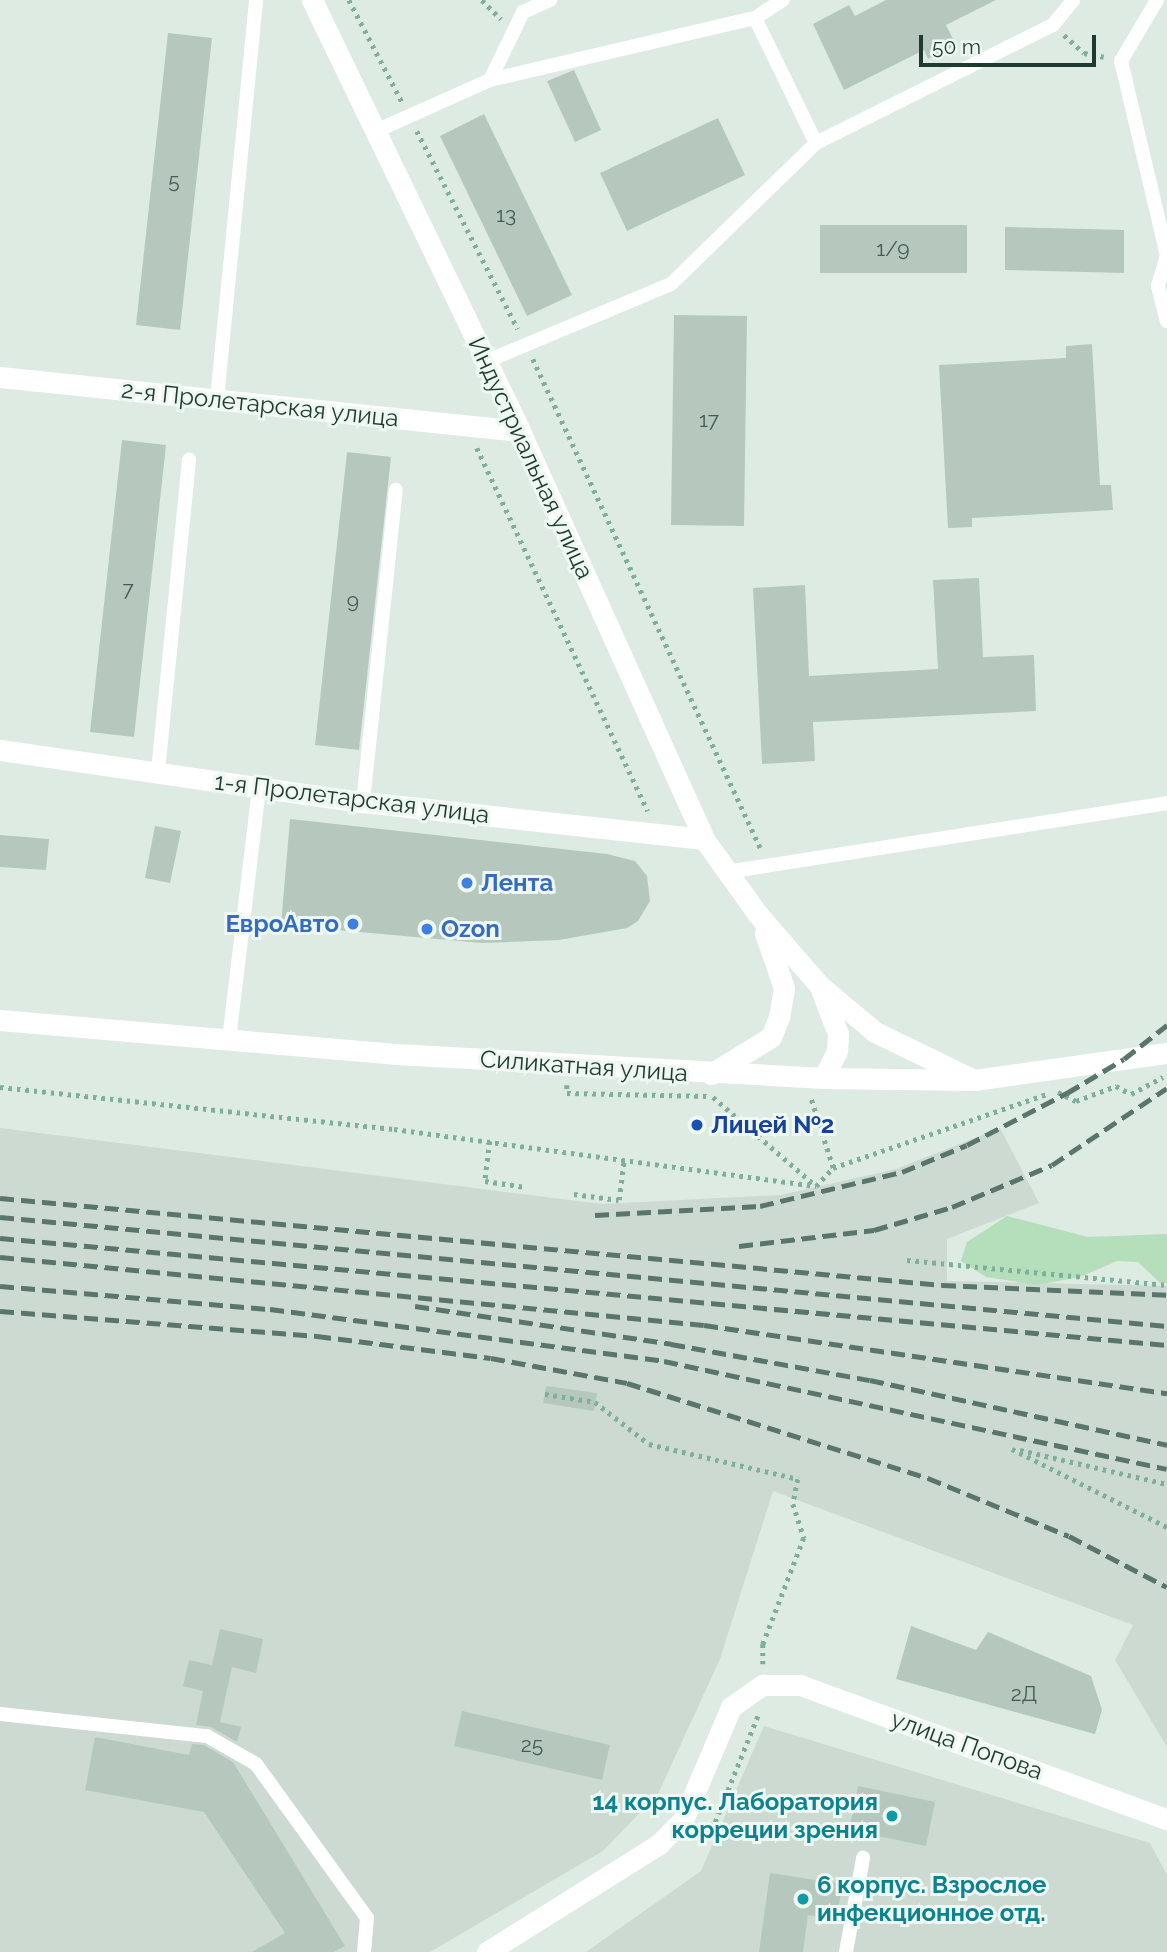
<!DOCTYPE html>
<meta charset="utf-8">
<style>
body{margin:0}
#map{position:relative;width:1167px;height:1952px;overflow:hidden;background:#deebe3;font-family:Raleway,sans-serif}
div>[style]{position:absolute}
.built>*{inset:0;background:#ccdad2}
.green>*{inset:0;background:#b5deba}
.building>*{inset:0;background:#b6c8be}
.path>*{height:4.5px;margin-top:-2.25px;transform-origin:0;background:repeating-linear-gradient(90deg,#7cb098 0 3.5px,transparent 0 8.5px)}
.lane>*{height:14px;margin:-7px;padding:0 7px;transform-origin:7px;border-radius:7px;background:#fff}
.street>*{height:21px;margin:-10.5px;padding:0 10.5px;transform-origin:10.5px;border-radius:10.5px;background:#fff}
.secondary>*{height:21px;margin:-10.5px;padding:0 10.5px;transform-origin:10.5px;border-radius:10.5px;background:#fff}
.rail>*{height:5px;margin-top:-2.5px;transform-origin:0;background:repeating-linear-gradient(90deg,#58776a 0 14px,transparent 0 21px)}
.dots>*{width:19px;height:19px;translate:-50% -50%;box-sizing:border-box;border:4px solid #eef7f1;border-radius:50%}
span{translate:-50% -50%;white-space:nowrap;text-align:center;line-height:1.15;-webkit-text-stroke:6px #eef7f1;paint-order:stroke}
.number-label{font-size:21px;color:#445e53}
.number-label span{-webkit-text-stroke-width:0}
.street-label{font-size:24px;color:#1e3b2f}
.shop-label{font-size:24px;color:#366cbe;font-weight:700}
.left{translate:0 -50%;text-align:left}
.right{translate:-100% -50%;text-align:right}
.transit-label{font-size:24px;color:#164399;font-weight:700}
.culture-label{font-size:24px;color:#0d838f;font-weight:700}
.scale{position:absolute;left:919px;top:35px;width:177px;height:32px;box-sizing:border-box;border:4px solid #1e3b2f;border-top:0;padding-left:9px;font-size:21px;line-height:24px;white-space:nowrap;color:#1e3b2f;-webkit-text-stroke:5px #eef7f1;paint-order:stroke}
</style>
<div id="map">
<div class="built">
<div style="clip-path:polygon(0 1128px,602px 1204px,780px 1195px,896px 1169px,1000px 1128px,1039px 1203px,947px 1239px,947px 1281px,1167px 1286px,1167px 1747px,1115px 1660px,1133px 1625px,773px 1491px,720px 1659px,658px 1794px,603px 1851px,430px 1952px,0 1952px)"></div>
<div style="clip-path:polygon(764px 1726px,1150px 1843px,1167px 1875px,1167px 1952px,586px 1952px,701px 1871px)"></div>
</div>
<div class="green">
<div style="clip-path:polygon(1007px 1216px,1088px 1237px,1167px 1234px,1167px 1283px,1160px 1283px,1138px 1262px,1117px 1261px,1080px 1277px,1037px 1285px,986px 1277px,961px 1261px,967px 1242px)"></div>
</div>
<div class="building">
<div style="clip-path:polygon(886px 0,996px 0,946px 25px,956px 45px,928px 59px,924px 50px,844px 90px,813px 24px,849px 5px,855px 16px)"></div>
<div style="clip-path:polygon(168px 33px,212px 38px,180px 330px,136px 325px)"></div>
<div style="clip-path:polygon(574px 70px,601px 130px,575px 142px,547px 81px)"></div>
<div style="clip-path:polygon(484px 114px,572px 295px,527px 316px,440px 136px)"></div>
<div style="clip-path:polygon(718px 118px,745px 175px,627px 231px,600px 173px)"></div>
<div style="clip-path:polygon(820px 225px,967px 225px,967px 273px,820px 273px)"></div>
<div style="clip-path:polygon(1005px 227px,1124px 230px,1124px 273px,1005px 270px)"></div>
<div style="clip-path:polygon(674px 315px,747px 316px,744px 526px,671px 525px)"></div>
<div style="clip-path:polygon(1092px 344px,1100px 485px,1111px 485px,1113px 510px,972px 518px,972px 527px,948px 528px,939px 365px,1066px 358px,1066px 346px)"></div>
<div style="clip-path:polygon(122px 440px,166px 445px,134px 737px,90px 732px)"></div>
<div style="clip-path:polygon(347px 452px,391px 457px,359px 750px,315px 745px)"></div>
<div style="clip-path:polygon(979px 578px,983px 657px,1034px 655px,1036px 711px,813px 722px,815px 761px,762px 764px,753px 588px,805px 585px,809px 676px,938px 669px,933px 580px)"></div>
<div style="clip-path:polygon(290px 819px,607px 854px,635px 861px,647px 876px,650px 901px,638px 921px,627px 928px,559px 940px,482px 943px,281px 925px)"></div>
<div style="clip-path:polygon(155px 826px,181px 831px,170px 883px,145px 878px)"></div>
<div style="clip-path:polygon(0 835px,49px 839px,46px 870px,0 867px)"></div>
<div style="clip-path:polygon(546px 1386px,597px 1393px,594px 1411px,543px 1403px)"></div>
<div style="clip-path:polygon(911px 1626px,976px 1650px,988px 1632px,1091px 1676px,1102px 1710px,1095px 1734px,896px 1679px)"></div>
<div style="clip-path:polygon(220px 1629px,263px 1639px,256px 1673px,232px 1667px,220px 1722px,241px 1727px,237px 1742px,211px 1727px,196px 1725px,203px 1691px,183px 1686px,189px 1660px,212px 1665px)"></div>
<div style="clip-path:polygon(462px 1711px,610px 1745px,602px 1780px,454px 1746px)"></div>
<div style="clip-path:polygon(95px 1737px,189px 1755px,192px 1744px,204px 1745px,233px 1762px,345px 1946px,334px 1952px,252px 1952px,285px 1933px,204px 1812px,85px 1790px)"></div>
<div style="clip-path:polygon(858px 1786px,935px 1802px,926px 1846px,849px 1830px)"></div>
<div style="clip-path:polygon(770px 1873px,842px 1884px,837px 1919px,808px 1915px,803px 1952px,759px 1952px)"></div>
</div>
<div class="path">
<div style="left:349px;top:0;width:115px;rotate:62.5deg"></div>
<div style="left:482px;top:0;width:27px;rotate:45deg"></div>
<div style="left:1064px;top:35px;width:27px;rotate:42deg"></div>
<div style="left:1084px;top:53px;width:20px;rotate:11deg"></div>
<div style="left:417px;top:131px;width:222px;rotate:63deg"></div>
<div style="left:533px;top:359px;width:540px;rotate:65.05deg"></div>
<div style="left:477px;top:448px;width:401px;rotate:64.8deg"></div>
<div style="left:567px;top:1085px;width:8px;rotate:90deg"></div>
<div style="left:567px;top:1093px;width:141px;rotate:1.2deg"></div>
<div style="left:0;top:1087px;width:396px;rotate:6.1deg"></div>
<div style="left:394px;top:1129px;width:426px;rotate:7.7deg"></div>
<div style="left:816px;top:1186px;width:25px;rotate:-47deg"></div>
<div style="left:833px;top:1168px;width:72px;rotate:-107.7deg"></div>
<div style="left:1058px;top:1092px;width:20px;rotate:27deg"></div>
<div style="left:1076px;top:1101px;width:43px;rotate:-20.6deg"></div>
<div style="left:1116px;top:1086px;width:17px;rotate:28deg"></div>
<div style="left:1131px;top:1094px;width:36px;rotate:-28deg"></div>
<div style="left:713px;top:1097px;width:136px;rotate:40.8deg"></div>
<div style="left:490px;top:1141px;width:40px;rotate:97.1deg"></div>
<div style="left:485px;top:1181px;width:41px;rotate:8.3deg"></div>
<div style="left:833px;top:1168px;width:226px;rotate:-19.1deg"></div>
<div style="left:574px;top:1194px;width:45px;rotate:7.6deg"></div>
<div style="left:619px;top:1200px;width:41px;rotate:-83deg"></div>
<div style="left:907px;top:1260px;width:261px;rotate:5.5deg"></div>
<div style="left:545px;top:1394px;width:51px;rotate:9.1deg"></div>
<div style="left:595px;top:1402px;width:68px;rotate:37.9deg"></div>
<div style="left:649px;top:1444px;width:153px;rotate:13.2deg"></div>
<div style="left:798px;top:1479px;width:25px;rotate:101deg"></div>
<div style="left:793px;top:1504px;width:36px;rotate:72deg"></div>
<div style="left:804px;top:1538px;width:114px;rotate:111.1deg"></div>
<div style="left:763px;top:1644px;width:20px;rotate:90deg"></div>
<div style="left:1012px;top:1449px;width:174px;rotate:26.7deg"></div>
<div style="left:1020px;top:1450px;width:151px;rotate:13deg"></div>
<div style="left:699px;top:1838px;width:23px;rotate:-45deg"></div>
<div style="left:715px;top:1822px;width:115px;rotate:-68.1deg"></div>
</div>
<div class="lane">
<div style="left:1157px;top:0;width:71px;rotate:120.5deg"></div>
<div style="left:1121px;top:61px;width:200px;rotate:76.7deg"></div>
<div style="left:755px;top:18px;width:139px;rotate:64deg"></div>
<div style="left:490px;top:80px;width:76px;rotate:-64.1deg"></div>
<div style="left:523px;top:12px;width:30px;rotate:-24deg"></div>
<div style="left:376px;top:131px;width:125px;rotate:-24.1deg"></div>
<div style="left:490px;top:80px;width:272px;rotate:-13.2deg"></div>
<div style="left:755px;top:18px;width:33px;rotate:-33deg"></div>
<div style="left:1167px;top:256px;width:31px;rotate:107deg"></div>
<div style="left:1158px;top:286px;width:36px;rotate:76deg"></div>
<div style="left:487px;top:361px;width:199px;rotate:-22.7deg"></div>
<div style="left:671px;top:284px;width:202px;rotate:-44.2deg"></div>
<div style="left:816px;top:143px;width:265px;rotate:-26.5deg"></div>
<div style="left:1053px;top:25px;width:32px;rotate:-51deg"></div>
<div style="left:217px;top:399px;width:401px;rotate:-84.4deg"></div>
<div style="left:158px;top:771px;width:313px;rotate:-84.3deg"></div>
<div style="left:363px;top:802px;width:314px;rotate:-84deg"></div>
<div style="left:727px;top:872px;width:445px;rotate:-8.9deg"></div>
<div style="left:229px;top:1040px;width:254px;rotate:-83.2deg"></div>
<div style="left:0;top:1714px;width:208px;rotate:6.1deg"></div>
<div style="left:207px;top:1736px;width:56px;rotate:29.7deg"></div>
<div style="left:256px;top:1764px;width:190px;rotate:54.2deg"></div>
<div style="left:367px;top:1918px;width:34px;rotate:95deg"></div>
<div style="left:846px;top:1952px;width:96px;rotate:-79.7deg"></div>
</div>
<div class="street">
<div style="left:312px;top:0;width:479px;rotate:64.2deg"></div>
<div style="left:520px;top:431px;width:448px;rotate:65.7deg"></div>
<div style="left:704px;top:839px;width:90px;rotate:54.5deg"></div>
<div style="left:756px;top:912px;width:96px;rotate:49.2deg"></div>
<div style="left:819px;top:985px;width:73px;rotate:40deg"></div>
<div style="left:875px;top:1032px;width:110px;rotate:25.9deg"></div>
<div style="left:0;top:377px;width:523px;rotate:5.93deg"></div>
<div style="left:0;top:750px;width:367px;rotate:8.2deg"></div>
<div style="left:363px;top:802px;width:343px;rotate:6.2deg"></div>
<div style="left:822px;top:992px;width:45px;rotate:69.1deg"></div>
<div style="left:838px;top:1034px;width:17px;rotate:93deg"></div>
<div style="left:837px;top:1051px;width:30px;rotate:117deg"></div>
<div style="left:711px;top:1074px;width:70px;rotate:-31.7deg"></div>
<div style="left:771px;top:1037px;width:22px;rotate:-68deg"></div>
<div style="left:779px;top:1017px;width:29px;rotate:-80deg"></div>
<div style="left:784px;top:988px;width:58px;rotate:-109.1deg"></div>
</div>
<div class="secondary">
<div style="left:0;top:1020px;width:397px;rotate:4.9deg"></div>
<div style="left:396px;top:1054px;width:428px;rotate:3.2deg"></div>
<div style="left:823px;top:1078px;width:151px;rotate:0.8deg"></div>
<div style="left:974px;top:1080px;width:195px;rotate:-8deg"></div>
<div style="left:487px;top:1952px;width:203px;rotate:-32.1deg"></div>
<div style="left:659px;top:1844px;width:34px;rotate:-45deg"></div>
<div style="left:683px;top:1820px;width:123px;rotate:-67deg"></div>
<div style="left:731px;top:1707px;width:39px;rotate:-35deg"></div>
<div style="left:763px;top:1685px;width:37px"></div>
<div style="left:800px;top:1685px;width:391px;rotate:20.1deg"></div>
</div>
<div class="rail">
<div style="left:0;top:1198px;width:946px;rotate:5.28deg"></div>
<div style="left:942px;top:1285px;width:225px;rotate:2.5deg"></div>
<div style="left:595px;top:1215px;width:165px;rotate:-3.1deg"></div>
<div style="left:760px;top:1206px;width:146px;rotate:-13.5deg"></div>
<div style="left:902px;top:1172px;width:70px;rotate:-22.6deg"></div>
<div style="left:967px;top:1145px;width:113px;rotate:-27.5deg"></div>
<div style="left:1067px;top:1093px;width:66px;rotate:-30.8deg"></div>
<div style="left:1124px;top:1059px;width:55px;rotate:-38.3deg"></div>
<div style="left:0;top:1217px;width:1172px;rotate:5.34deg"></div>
<div style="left:0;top:1238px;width:1172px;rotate:5.24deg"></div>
<div style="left:739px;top:1246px;width:136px;rotate:-6.8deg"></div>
<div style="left:874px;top:1230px;width:81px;rotate:-16.4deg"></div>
<div style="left:952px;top:1207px;width:108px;rotate:-22.8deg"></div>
<div style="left:1052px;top:1165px;width:138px;rotate:-33.8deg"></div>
<div style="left:0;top:1257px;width:707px;rotate:5.52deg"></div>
<div style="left:704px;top:1325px;width:468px;rotate:8.4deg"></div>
<div style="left:0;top:1286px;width:271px;rotate:4.9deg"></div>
<div style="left:270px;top:1309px;width:397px;rotate:7.5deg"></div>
<div style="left:664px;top:1361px;width:514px;rotate:12.12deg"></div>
<div style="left:415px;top:1306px;width:259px;rotate:8.4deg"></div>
<div style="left:671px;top:1344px;width:202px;rotate:10.3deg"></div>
<div style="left:870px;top:1380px;width:304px;rotate:12.3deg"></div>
<div style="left:0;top:1311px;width:318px;rotate:4.5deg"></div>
<div style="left:317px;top:1336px;width:175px;rotate:7.2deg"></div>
<div style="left:491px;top:1358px;width:138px;rotate:10.4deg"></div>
<div style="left:627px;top:1383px;width:316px;rotate:17.5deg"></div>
<div style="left:928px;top:1478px;width:152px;rotate:22.4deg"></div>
<div style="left:1069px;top:1536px;width:110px;rotate:27.5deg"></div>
</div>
<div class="dots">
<div style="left:467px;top:883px;background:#3f7fe0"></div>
<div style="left:353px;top:924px;background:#3f7fe0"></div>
<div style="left:427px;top:929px;background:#3f7fe0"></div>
<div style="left:697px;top:1125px;background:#1a4fb4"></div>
<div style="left:892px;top:1816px;background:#0f9aa8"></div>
<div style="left:803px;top:1899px;background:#0f9aa8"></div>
</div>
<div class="number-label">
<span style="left:174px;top:181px">5</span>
<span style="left:506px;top:215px">13</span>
<span style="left:893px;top:249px">1/9</span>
<span style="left:709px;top:420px">17</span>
<span style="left:128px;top:589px">7</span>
<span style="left:353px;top:601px">9</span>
<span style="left:1024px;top:1694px">2Д</span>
<span style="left:532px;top:1745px">25</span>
</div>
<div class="street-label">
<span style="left:260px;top:404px;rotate:6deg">2-я Пролетарская улица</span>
<span style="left:531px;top:458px;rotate:65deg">Индустриальная улица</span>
<span style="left:352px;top:798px;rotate:7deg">1-я Пролетарская улица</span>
<span style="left:584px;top:1066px;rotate:4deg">Силикатная улица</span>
<span style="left:967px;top:1745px;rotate:20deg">улица Попова</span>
</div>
<div class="shop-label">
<span class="left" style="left:481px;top:883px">Лента</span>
<span class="right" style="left:339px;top:924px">ЕвроАвто</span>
<span class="left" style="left:441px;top:929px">Ozon</span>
</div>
<div class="transit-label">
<span class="left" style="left:711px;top:1125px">Лицей №2</span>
</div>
<div class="culture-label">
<span class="right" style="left:878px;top:1816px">14 корпус. Лаборатория<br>корреции зрения</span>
<span class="left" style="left:817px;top:1899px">6 корпус. Взрослое<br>инфекционное отд.</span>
</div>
<div class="scale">50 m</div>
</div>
